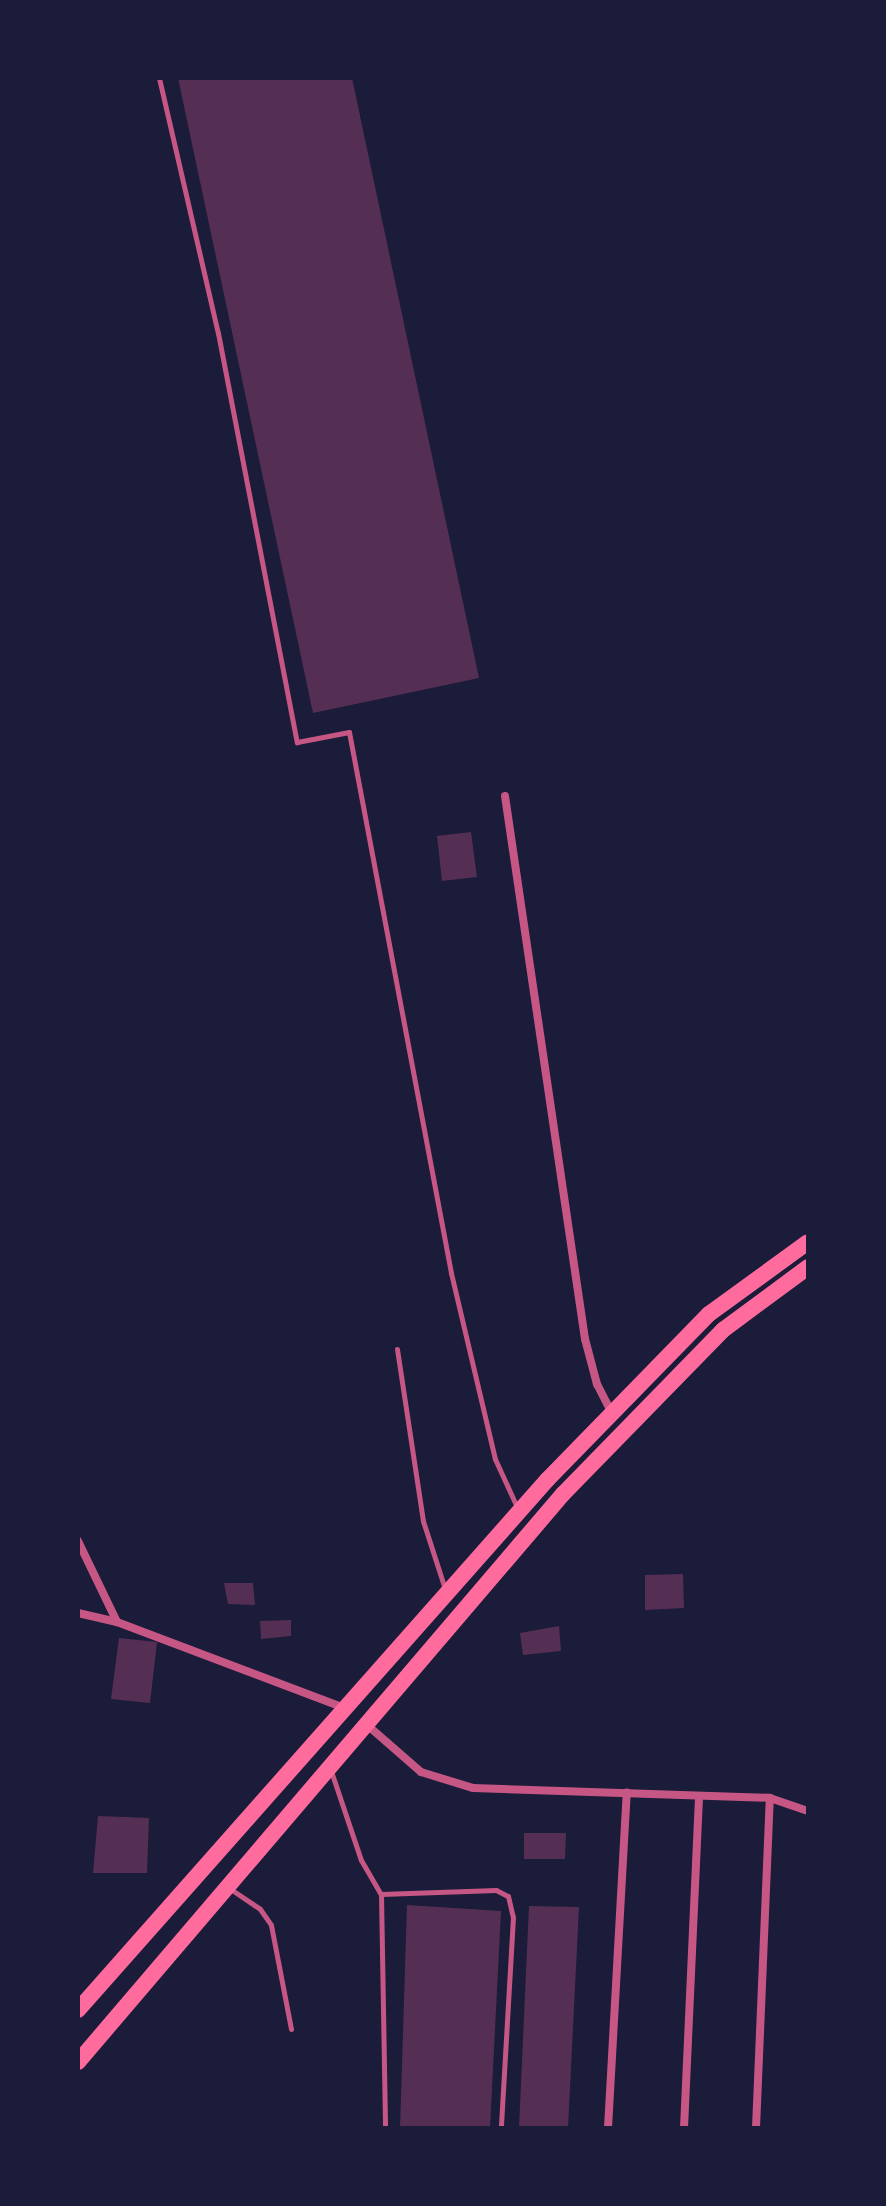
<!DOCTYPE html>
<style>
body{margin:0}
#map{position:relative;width:886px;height:2206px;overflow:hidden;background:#1b1b3a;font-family:"Golos Text",sans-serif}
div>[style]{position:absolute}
.building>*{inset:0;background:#542f53}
.service>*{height:5px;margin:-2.5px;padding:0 2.5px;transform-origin:2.5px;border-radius:2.5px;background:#c65784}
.minor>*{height:8px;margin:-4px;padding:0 4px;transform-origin:4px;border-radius:4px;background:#c65784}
.trunk>*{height:16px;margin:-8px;padding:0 8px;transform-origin:8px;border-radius:8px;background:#ff6b9d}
span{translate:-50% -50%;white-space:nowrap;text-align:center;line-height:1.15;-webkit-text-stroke:7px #1b1b3a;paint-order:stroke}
.frame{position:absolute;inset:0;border:80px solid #1b1b3a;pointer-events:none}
</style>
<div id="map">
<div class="building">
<div style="clip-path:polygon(178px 78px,352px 78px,479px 678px,313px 713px)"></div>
<div style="clip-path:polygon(471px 832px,477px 877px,442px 881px,437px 836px)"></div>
<div style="clip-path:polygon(683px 1574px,684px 1608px,645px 1610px,645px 1575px)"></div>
<div style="clip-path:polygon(224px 1583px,253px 1583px,255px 1605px,228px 1604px)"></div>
<div style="clip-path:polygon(291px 1620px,291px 1636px,261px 1639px,260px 1621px)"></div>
<div style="clip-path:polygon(559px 1626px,561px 1651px,523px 1655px,520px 1633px)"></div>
<div style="clip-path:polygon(119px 1638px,157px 1642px,150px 1703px,111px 1699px)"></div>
<div style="clip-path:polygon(98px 1816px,149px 1818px,147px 1873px,93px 1873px)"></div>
<div style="clip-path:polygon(524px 1833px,566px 1833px,565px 1859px,524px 1859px)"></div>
<div style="clip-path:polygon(407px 1905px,501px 1911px,490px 2128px,400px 2128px)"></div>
<div style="clip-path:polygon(529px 1906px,579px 1907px,568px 2128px,519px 2128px)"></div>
</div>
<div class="service">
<div style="left:159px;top:78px;width:262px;rotate:77deg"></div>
<div style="left:218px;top:333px;width:417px;rotate:79.1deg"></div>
<div style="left:297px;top:742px;width:53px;rotate:-10.9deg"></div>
<div style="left:349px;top:732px;width:551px;rotate:79.32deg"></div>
<div style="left:451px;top:1273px;width:191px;rotate:76.7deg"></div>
<div style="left:495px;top:1459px;width:53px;rotate:65.4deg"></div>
<div style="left:397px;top:1349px;width:174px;rotate:81.4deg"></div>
<div style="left:423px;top:1521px;width:71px;rotate:72.1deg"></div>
<div style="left:331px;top:1771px;width:94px;rotate:71.4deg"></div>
<div style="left:361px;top:1860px;width:39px;rotate:60deg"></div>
<div style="left:381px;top:1894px;width:234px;rotate:89deg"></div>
<div style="left:229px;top:1888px;width:37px;rotate:34deg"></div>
<div style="left:260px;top:1909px;width:19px;rotate:55deg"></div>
<div style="left:271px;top:1925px;width:106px;rotate:79.1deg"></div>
<div style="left:381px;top:1894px;width:115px;rotate:-2deg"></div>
<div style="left:496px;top:1890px;width:13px;rotate:27deg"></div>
<div style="left:508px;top:1896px;width:22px;rotate:77deg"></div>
<div style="left:513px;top:1917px;width:211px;rotate:93.3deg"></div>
</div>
<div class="minor">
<div style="left:505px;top:796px;width:549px;rotate:81.62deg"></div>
<div style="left:585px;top:1339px;width:47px;rotate:75.1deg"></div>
<div style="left:597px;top:1384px;width:33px;rotate:63deg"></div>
<div style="left:78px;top:1541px;width:90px;rotate:64.3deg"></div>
<div style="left:78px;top:1613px;width:40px;rotate:13deg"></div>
<div style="left:117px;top:1622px;width:244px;rotate:20.7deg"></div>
<div style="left:366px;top:1724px;width:73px;rotate:41.1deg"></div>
<div style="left:421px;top:1772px;width:54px;rotate:17.1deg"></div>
<div style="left:473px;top:1788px;width:297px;rotate:1.9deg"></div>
<div style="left:770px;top:1798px;width:40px;rotate:18.9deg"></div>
<div style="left:608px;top:2128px;width:336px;rotate:-86.8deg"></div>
<div style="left:684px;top:2128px;width:332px;rotate:-87.4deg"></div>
<div style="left:756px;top:2128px;width:330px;rotate:-87.6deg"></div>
</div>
<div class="trunk">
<div style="left:78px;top:2010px;width:708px;rotate:-48.49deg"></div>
<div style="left:547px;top:1480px;width:232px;rotate:-45.7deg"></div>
<div style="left:709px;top:1314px;width:122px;rotate:-36deg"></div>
<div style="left:78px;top:2062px;width:747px;rotate:-49.51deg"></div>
<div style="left:563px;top:1494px;width:229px;rotate:-45.7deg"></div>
<div style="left:723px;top:1330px;width:106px;rotate:-36.5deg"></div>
</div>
<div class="frame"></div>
</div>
